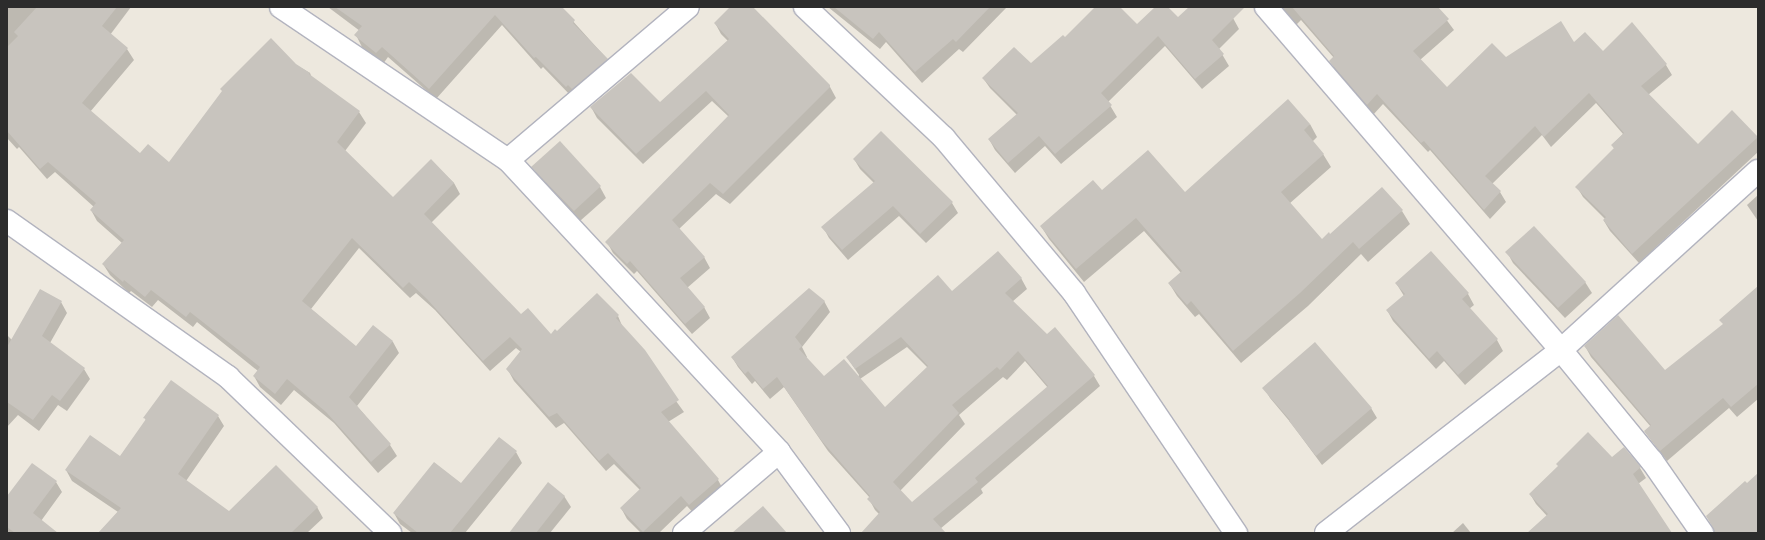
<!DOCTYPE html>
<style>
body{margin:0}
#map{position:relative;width:1765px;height:540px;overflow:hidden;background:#ede8de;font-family:"Work Sans",sans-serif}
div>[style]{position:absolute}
.shadow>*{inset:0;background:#0003}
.building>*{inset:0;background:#c8c4be}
.roads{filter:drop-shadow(1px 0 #b2b3be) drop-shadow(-1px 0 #b2b3be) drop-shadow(0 1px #b2b3be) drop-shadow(0 -1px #b2b3be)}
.minor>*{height:22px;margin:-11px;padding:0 11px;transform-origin:11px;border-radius:11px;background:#fff}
span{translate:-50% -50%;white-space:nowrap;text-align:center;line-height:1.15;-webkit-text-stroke:3.5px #fff;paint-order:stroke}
.frame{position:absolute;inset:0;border:8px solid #2c2c2c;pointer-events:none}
</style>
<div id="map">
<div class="shadow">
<div style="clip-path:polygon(7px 7px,131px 7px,110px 35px,127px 49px,134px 60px,90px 112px,140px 154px,169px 164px,296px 65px,310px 73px,312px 78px,359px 112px,366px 123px,345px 151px,393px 199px,431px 161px,454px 183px,460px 194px,431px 223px,521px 315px,551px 335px,618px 316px,623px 328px,684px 412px,668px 422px,718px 480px,724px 491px,696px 516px,687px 506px,659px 533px,641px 533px,627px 519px,621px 508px,640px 490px,614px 464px,606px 471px,564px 423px,556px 428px,514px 381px,508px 370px,521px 352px,516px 348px,490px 371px,435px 310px,416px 293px,410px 298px,359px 248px,311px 309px,356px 348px,373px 327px,393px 342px,399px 353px,357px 406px,390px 445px,397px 456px,378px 473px,334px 423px,294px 390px,281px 405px,260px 387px,254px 376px,258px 371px,197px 322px,193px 327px,158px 300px,152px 307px,131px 291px,129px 293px,110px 275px,103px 264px,122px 243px,97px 221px,91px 210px,94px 207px,55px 172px,47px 179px,19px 147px,17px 149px,7px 138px)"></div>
<div style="clip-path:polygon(328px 7px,564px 7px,562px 9px,607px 59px,613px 70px,572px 97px,543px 67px,541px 69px,502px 25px,436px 99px,388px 57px,383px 64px,362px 47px,356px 35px,360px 31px)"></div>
<div style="clip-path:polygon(731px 7px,752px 7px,829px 85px,836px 98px,730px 204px,716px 194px,679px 229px,704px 257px,710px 268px,687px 288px,704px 307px,710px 318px,692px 334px,637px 271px,634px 274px,613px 253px,607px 242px,729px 117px,712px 101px,643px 164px,597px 118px,591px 107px,660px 103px,728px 41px,721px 34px,715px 23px)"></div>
<div style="clip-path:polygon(828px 7px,1007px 7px,963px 52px,959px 49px,922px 83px,886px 42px,880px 49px)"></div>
<div style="clip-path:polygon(1097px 7px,1118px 7px,1137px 26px,1156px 7px,1167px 7px,1178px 19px,1190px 7px,1223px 7px,1233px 18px,1239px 29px,1219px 49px,1229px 66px,1202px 89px,1165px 46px,1108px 102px,1117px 117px,1061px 164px,1045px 146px,1015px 173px,995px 150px,989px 139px,1017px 115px,990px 88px,983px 78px,1030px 65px,1065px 39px)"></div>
<div style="clip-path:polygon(1281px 7px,1437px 7px,1454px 30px,1420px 60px,1446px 88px,1506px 58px,1574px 44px,1603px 52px,1666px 65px,1672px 75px,1648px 95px,1698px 145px,1757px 137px,1758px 152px,1639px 263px,1610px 231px,1604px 221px,1605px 219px,1583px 197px,1577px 187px,1615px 150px,1612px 145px,1623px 134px,1596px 103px,1551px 147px,1542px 135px,1492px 184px,1500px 192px,1506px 202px,1490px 219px,1430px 150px,1428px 152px,1383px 104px,1373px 115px,1336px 71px,1330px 61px,1334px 58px,1301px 20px,1296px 25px)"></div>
<div style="clip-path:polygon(1310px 124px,1317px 137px,1312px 142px,1323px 154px,1331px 167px,1289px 204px,1322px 241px,1330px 235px,1402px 211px,1410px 224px,1368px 262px,1361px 254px,1308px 306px,1241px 363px,1199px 314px,1195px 317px,1177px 296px,1169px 283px,1181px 273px,1144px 231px,1084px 282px,1049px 239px,1041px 226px,1101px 192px,1184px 193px)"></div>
<div style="clip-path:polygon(854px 159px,952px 203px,958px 213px,926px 243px,899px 216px,848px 260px,829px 238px,823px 227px,874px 183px,860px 169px)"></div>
<div style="clip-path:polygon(533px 167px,600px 187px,606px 198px,580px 221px,539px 178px)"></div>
<div style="clip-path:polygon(1758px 195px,1758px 221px,1747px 205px)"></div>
<div style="clip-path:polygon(1431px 252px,1468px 294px,1474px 305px,1469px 309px,1497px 340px,1503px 351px,1465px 385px,1444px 361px,1436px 369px,1393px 321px,1387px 310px,1404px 296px,1396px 283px)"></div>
<div style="clip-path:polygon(1507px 252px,1585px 282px,1592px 293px,1565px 318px,1513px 263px)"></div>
<div style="clip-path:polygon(evenodd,1021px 278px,1027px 289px,1012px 302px,1047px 335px,1055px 329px,1094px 376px,1100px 386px,981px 489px,983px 493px,940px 529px,944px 533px,877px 533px,880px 515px,875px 510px,869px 499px,870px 498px,828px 451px,784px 387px,770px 399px,755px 381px,752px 384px,738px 367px,732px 357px,824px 301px,830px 312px,802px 347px,807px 357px,806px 358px,824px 378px,858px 377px,859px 375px,847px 357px,952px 292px,1021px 278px,907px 347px,928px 368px,885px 408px,860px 379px,907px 347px,1021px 278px,1025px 361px,1048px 388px,912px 504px,900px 491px,965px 424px,959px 415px,1003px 377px,1007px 380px,1025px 361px)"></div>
<div style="clip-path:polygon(1758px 287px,1758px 399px,1737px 417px,1729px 408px,1667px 461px,1645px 432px,1651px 427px,1591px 357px,1585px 346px,1665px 371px,1724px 325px,1721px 320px)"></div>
<div style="clip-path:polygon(61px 302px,67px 313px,50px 343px,84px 369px,90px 379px,67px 411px,58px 405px,39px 431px,18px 415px,7px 427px,7px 335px,12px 340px)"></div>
<div style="clip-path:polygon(1264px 388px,1371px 408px,1377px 418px,1322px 465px,1291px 423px,1270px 398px)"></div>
<div style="clip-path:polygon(218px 416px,224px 426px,186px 481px,229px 513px,317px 507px,323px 518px,307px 533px,99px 533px,118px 512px,72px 481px,66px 470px,120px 457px,146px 421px,145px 418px)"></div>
<div style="clip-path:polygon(516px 452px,522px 463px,465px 533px,412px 533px,400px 524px,394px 513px,461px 485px)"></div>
<div style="clip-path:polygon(1612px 459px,1640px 468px,1646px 478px,1638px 484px,1670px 533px,1528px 533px,1547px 516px,1536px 504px,1530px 494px)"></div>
<div style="clip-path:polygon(56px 482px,62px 492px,41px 521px,57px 533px,7px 532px,7px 498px)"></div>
<div style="clip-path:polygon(564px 496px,571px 507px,550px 533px,510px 533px)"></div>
<div style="clip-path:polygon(1463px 523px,1471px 533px,1452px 533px)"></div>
</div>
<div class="building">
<div style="clip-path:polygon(37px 7px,117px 7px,102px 26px,128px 48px,82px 103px,140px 153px,148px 144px,169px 162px,222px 91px,220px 89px,271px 38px,296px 64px,310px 73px,309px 74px,360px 111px,337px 142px,393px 197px,431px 159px,454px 183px,424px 214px,521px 314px,528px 308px,551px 334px,555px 329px,557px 331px,597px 293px,619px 315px,616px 318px,645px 350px,679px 400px,661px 412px,719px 479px,689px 505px,681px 496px,643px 532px,620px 508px,641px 488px,608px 453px,599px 461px,557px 413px,549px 417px,506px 369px,522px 349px,510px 337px,483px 361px,427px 299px,409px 282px,403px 288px,352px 238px,302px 301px,356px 346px,373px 325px,393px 341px,349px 397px,391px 444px,371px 462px,326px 412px,287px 379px,275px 394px,253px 376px,260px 367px,190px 312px,186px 317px,151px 290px,145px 297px,124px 280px,123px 282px,102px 264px,124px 240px,90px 210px,96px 203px,48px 162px,40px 169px,7px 131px,7px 47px,18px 36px,14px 32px)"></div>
<div style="clip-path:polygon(335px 7px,562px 7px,575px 20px,573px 23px,608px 59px,572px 89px,568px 85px,566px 87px,536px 57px,534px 58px,495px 15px,429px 89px,382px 47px,376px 53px,354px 35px,362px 26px)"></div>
<div style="clip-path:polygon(730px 7px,753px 7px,830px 85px,830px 87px,723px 194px,710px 183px,672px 220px,705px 257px,680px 278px,705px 307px,685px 324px,630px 261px,627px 264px,605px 242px,729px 115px,706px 91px,636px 154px,590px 107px,631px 73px,660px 102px,729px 39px,714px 23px)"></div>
<div style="clip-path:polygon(834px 7px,990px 7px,956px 42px,953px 39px,915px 72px,879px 32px,873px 39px)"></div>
<div style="clip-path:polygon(1095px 7px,1120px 7px,1137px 24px,1155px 7px,1168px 7px,1178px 17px,1189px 7px,1245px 7px,1212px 40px,1224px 54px,1195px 79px,1158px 36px,1101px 93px,1112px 105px,1055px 154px,1039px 136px,1008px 163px,988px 139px,1018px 113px,982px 78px,1014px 47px,1031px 63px,1063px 35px,1065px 37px)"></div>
<div style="clip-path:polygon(1292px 7px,1438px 7px,1449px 19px,1413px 51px,1447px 87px,1492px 43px,1506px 57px,1561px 21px,1574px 42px,1585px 32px,1603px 51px,1632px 22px,1667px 64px,1641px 86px,1698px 144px,1732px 110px,1758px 137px,1632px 254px,1603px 220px,1606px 217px,1575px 187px,1614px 148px,1611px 145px,1624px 133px,1589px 93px,1544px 137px,1535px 126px,1485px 176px,1501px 191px,1484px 210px,1424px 141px,1421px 143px,1377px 94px,1367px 105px,1329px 61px,1334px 56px)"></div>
<div style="clip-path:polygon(1288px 99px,1310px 124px,1304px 130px,1324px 154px,1281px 192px,1322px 239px,1329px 232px,1330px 234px,1382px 187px,1403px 210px,1359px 249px,1353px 242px,1300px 293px,1233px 351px,1191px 301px,1187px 305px,1168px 283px,1182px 271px,1136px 218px,1076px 269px,1040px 226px,1093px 180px,1102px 190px,1148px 150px,1185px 192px)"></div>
<div style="clip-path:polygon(881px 131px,953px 202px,920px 234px,893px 206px,842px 250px,821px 227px,875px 181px,853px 159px)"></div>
<div style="clip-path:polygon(560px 141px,601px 186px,574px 211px,531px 167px)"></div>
<div style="clip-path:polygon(1534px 226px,1586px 282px,1558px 308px,1505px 252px)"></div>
<div style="clip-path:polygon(evenodd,998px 251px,1022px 278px,1005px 293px,1047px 334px,1055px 327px,1095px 375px,975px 478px,978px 482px,933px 519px,946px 533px,861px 533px,880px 512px,867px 499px,870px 496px,821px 440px,777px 377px,763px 389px,748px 371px,745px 374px,731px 357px,809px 288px,825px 301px,795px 337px,802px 346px,799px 349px,824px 376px,844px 359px,885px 407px,928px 366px,901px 337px,855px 369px,846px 357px,938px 275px,952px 291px,998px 251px,1018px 351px,1048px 386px,912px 502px,893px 482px,959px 413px,952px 405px,997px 367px,1000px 370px,1018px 351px)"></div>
<div style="clip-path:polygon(1431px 251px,1469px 293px,1462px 299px,1498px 339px,1458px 375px,1437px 351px,1429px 359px,1386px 310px,1405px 294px,1395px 283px)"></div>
<div style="clip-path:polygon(1758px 286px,1758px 384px,1731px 407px,1723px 398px,1660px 451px,1644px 431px,1651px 425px,1584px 346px,1618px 315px,1665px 370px,1723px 324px,1719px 320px)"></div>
<div style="clip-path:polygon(40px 289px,62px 301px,42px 336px,85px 368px,60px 401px,52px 395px,33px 420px,7px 402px,7px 347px)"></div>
<div style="clip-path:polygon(1315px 342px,1372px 408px,1316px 456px,1289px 421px,1290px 420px,1262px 388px)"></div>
<div style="clip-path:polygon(171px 380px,219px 415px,178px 474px,229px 511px,276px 465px,318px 507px,291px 533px,98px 533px,121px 508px,65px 470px,90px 435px,120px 456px,146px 419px,143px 418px)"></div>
<div style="clip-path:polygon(1588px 432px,1612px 457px,1624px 447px,1641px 467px,1633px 474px,1672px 533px,1527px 533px,1548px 514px,1529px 494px,1558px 466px,1556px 464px)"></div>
<div style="clip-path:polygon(499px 437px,517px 451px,450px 533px,418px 533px,393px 513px,434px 462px,461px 483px)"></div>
<div style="clip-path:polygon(32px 463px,57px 481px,33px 513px,58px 533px,15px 533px,7px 527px,7px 496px)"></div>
<div style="clip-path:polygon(1758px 473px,1758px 533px,1714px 533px,1712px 526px,1706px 516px,1745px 481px,1747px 483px)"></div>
<div style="clip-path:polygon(548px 482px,565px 496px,536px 533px,509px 533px)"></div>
<div style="clip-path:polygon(763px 506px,787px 533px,732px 533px)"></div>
</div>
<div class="roads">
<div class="minor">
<div style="left:281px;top:7px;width:274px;rotate:34deg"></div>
<div style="left:508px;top:160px;width:398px;rotate:47.1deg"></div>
<div style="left:779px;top:452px;width:101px;rotate:53.5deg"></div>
<div style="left:805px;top:7px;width:191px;rotate:43.3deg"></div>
<div style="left:944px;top:138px;width:202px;rotate:50deg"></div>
<div style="left:1074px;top:293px;width:290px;rotate:56deg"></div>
<div style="left:1266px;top:7px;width:452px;rotate:49.3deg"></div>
<div style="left:1561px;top:350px;width:144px;rotate:50.7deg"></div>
<div style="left:1652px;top:461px;width:88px;rotate:55.2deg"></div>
<div style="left:508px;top:160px;width:236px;rotate:-40.4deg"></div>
<div style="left:7px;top:221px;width:271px;rotate:35.2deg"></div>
<div style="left:228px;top:377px;width:225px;rotate:43.9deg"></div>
<div style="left:684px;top:533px;width:125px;rotate:-40.5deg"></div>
<div style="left:1326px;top:533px;width:298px;rotate:-37.9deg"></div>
<div style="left:1561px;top:350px;width:266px;rotate:-42.3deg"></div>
</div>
</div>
<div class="frame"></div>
</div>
